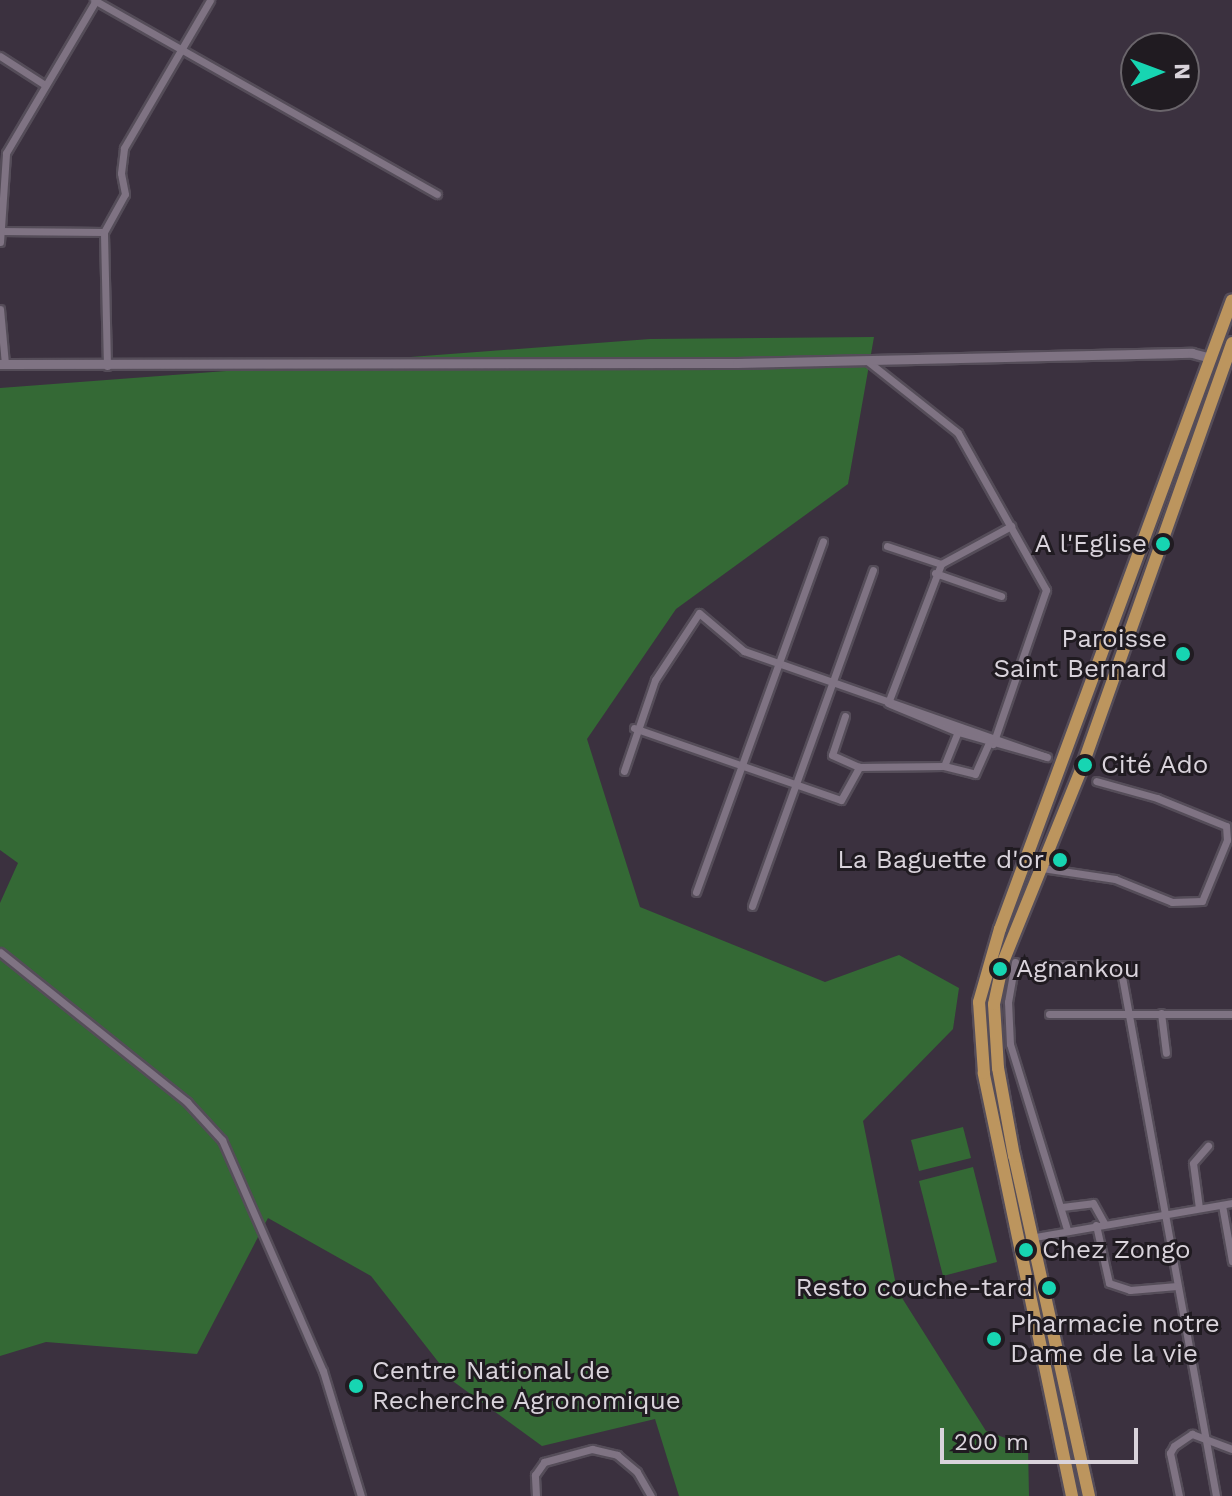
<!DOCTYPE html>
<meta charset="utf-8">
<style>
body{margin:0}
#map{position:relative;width:1232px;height:1496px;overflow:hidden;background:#3b313f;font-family:"Work Sans",sans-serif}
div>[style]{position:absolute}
.green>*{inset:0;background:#346935}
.roads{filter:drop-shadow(2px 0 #554d59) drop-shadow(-2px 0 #554d59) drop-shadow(0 2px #554d59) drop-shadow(0 -2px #554d59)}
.minor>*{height:7px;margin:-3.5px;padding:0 3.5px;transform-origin:3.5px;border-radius:3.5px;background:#7f7383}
.tertiary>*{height:9px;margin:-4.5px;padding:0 4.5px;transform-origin:4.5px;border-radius:4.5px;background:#7f7383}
.primary>*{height:12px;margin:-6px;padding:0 6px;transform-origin:6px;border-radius:6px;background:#bc955e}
.dots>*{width:22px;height:22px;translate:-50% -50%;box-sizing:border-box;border:4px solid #201b21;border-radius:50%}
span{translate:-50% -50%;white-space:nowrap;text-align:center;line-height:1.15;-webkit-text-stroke:6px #201b21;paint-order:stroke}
.poi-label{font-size:26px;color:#d9d3db}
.right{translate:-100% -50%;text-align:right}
.left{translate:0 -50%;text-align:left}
.north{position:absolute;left:1120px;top:32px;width:80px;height:80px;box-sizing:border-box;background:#201b21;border:2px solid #6a656b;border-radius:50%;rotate:89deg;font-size:22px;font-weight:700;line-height:32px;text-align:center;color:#d9d3db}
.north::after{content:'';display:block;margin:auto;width:28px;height:36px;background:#17d5b2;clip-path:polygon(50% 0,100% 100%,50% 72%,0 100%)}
.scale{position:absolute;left:940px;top:1428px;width:198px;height:36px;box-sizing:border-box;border:4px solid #d9d3db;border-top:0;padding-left:10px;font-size:24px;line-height:28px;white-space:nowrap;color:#d9d3db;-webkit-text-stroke:6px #201b21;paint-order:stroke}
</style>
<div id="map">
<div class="green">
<div style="clip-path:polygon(874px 337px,848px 484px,676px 609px,587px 739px,640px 907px,825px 982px,899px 955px,959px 988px,953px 1029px,863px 1121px,897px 1290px,986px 1431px,1028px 1446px,1029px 1496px,679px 1496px,655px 1419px,542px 1446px,454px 1382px,371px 1276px,268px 1218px,197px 1354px,46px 1342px,0 1356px,0 903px,18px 863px,0 850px,0 388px,650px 339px)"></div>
<div style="clip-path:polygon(963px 1127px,971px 1158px,919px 1171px,911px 1140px)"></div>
<div style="clip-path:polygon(973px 1167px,997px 1262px,943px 1276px,919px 1181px)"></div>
</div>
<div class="roads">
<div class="minor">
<div style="left:94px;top:0;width:394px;rotate:29.5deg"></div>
<div style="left:0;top:56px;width:54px;rotate:32.8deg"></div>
<div style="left:0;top:231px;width:104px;rotate:0.6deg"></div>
<div style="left:0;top:242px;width:89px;rotate:-86.1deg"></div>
<div style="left:6px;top:153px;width:178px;rotate:-59.5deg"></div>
<div style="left:0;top:309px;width:55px;rotate:84.8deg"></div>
<div style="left:866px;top:360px;width:117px;rotate:38.4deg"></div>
<div style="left:958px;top:433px;width:180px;rotate:60.7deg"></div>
<div style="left:1046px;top:590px;width:163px;rotate:109deg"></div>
<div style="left:107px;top:366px;width:134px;rotate:-91.3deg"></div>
<div style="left:104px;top:232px;width:43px;rotate:-61.1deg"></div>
<div style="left:125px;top:194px;width:21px;rotate:-101deg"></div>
<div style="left:121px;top:173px;width:25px;rotate:-83deg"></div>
<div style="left:124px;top:148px;width:171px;rotate:-59.8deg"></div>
<div style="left:887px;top:546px;width:57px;rotate:18.4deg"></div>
<div style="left:935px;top:573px;width:70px;rotate:19.2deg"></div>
<div style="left:888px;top:703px;width:149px;rotate:-69.1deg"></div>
<div style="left:941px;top:564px;width:80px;rotate:-28.5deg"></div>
<div style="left:890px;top:704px;width:74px;rotate:22.4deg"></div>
<div style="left:958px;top:732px;width:92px;rotate:15.7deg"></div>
<div style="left:845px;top:716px;width:41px;rotate:108.4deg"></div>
<div style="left:832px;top:755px;width:30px;rotate:24deg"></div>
<div style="left:634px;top:728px;width:219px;rotate:19.2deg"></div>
<div style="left:841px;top:800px;width:38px;rotate:-61deg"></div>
<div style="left:859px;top:767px;width:85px;rotate:-0.7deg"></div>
<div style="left:944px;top:766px;width:37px;rotate:-68deg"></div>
<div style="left:944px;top:766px;width:32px;rotate:14deg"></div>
<div style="left:975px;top:774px;width:35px;rotate:-66deg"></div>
<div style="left:624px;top:771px;width:96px;rotate:-71.2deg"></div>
<div style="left:655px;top:680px;width:80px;rotate:-56.7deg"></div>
<div style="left:699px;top:613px;width:59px;rotate:40.2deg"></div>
<div style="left:744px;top:651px;width:321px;rotate:19.3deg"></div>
<div style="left:1042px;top:868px;width:74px;rotate:8.6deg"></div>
<div style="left:1115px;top:879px;width:61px;rotate:22deg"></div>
<div style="left:1172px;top:902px;width:30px;rotate:-2deg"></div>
<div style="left:1202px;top:901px;width:66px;rotate:-67.7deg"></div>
<div style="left:1227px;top:840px;width:14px;rotate:-94deg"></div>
<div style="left:1226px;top:826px;width:74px;rotate:-157.9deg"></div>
<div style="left:1157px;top:798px;width:63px;rotate:-164.4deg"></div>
<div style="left:696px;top:892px;width:373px;rotate:-70.1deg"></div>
<div style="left:752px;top:906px;width:357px;rotate:-70.2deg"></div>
<div style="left:0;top:952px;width:240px;rotate:38.7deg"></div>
<div style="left:187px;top:1102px;width:52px;rotate:47.4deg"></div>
<div style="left:222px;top:1140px;width:252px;rotate:66.4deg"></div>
<div style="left:323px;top:1371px;width:131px;rotate:73.1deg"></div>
<div style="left:1015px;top:962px;width:41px;rotate:99.9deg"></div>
<div style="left:1008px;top:1002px;width:42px;rotate:87.3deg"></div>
<div style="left:1010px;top:1044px;width:194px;rotate:72.9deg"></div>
<div style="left:1042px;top:965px;width:74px;rotate:0.8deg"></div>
<div style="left:1116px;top:966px;width:7px;rotate:45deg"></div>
<div style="left:1121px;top:971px;width:534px;rotate:79.74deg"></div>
<div style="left:1161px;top:1013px;width:40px;rotate:82.9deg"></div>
<div style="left:1049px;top:1014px;width:183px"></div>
<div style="left:1222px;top:1205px;width:57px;rotate:79.9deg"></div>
<div style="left:1062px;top:1207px;width:31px;rotate:-7deg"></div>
<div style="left:1093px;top:1203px;width:23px;rotate:61deg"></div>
<div style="left:1199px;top:1208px;width:45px;rotate:-97.6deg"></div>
<div style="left:1193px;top:1163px;width:23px;rotate:-49deg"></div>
<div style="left:1096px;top:1225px;width:59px;rotate:77.4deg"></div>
<div style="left:1109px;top:1283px;width:22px;rotate:18deg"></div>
<div style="left:1130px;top:1290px;width:47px;rotate:-4.9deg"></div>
<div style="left:1029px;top:1238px;width:206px;rotate:-9.8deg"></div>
<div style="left:536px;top:1496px;width:21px;rotate:-93deg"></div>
<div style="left:535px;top:1475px;width:16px;rotate:-55deg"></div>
<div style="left:544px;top:1462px;width:50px;rotate:-15.2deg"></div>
<div style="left:592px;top:1449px;width:26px;rotate:13deg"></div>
<div style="left:617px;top:1455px;width:26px;rotate:40deg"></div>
<div style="left:637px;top:1472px;width:28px;rotate:60deg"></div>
<div style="left:1179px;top:1496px;width:44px;rotate:-101.8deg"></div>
<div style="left:1170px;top:1453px;width:8px;rotate:-60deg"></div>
<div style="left:1174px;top:1446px;width:22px;rotate:-34deg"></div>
<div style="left:1192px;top:1434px;width:43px;rotate:20.6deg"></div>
</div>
<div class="tertiary">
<div style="left:0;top:364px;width:737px;rotate:-0.08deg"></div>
<div style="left:737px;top:363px;width:455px;rotate:-1.3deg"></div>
<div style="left:1192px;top:353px;width:20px;rotate:15deg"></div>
</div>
<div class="primary">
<div style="left:1072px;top:1496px;width:432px;rotate:-101.8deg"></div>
<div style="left:984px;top:1073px;width:71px;rotate:-94deg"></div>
<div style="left:979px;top:1002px;width:76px;rotate:-74deg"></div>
<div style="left:1000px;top:929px;width:670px;rotate:-69.75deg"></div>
<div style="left:1089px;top:1496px;width:348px;rotate:-102.4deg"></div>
<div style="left:1014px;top:1156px;width:89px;rotate:-100.3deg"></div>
<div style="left:998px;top:1068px;width:64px;rotate:-93.6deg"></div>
<div style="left:994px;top:1004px;width:43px;rotate:-77.9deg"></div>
<div style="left:1003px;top:962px;width:207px;rotate:-67.9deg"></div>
<div style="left:1081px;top:770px;width:453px;rotate:-70.5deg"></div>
</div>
</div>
<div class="dots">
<div style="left:1163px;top:544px;background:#17d5b2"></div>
<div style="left:1183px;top:654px;background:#17d5b2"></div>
<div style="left:1085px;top:765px;background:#17d5b2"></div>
<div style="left:1060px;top:860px;background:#17d5b2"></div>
<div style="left:1000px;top:969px;background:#17d5b2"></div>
<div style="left:1026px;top:1250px;background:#17d5b2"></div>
<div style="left:1049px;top:1288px;background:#17d5b2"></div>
<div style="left:994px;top:1339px;background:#17d5b2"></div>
<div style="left:356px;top:1386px;background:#17d5b2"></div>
</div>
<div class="poi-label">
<span class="right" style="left:1147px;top:544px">A l'Eglise</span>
<span class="right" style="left:1167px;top:654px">Paroisse<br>Saint Bernard</span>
<span class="left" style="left:1101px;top:765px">Cité Ado</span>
<span class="right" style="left:1044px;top:860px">La Baguette d'or</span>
<span class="left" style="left:1016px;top:969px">Agnankou</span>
<span class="left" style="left:1042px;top:1250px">Chez Zongo</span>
<span class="right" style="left:1033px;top:1288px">Resto couche-tard</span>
<span class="left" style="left:1010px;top:1339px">Pharmacie notre<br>Dame de la vie</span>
<span class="left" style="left:372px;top:1386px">Centre National de<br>Recherche Agronomique</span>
</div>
<div class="north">N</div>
<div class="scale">200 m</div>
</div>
